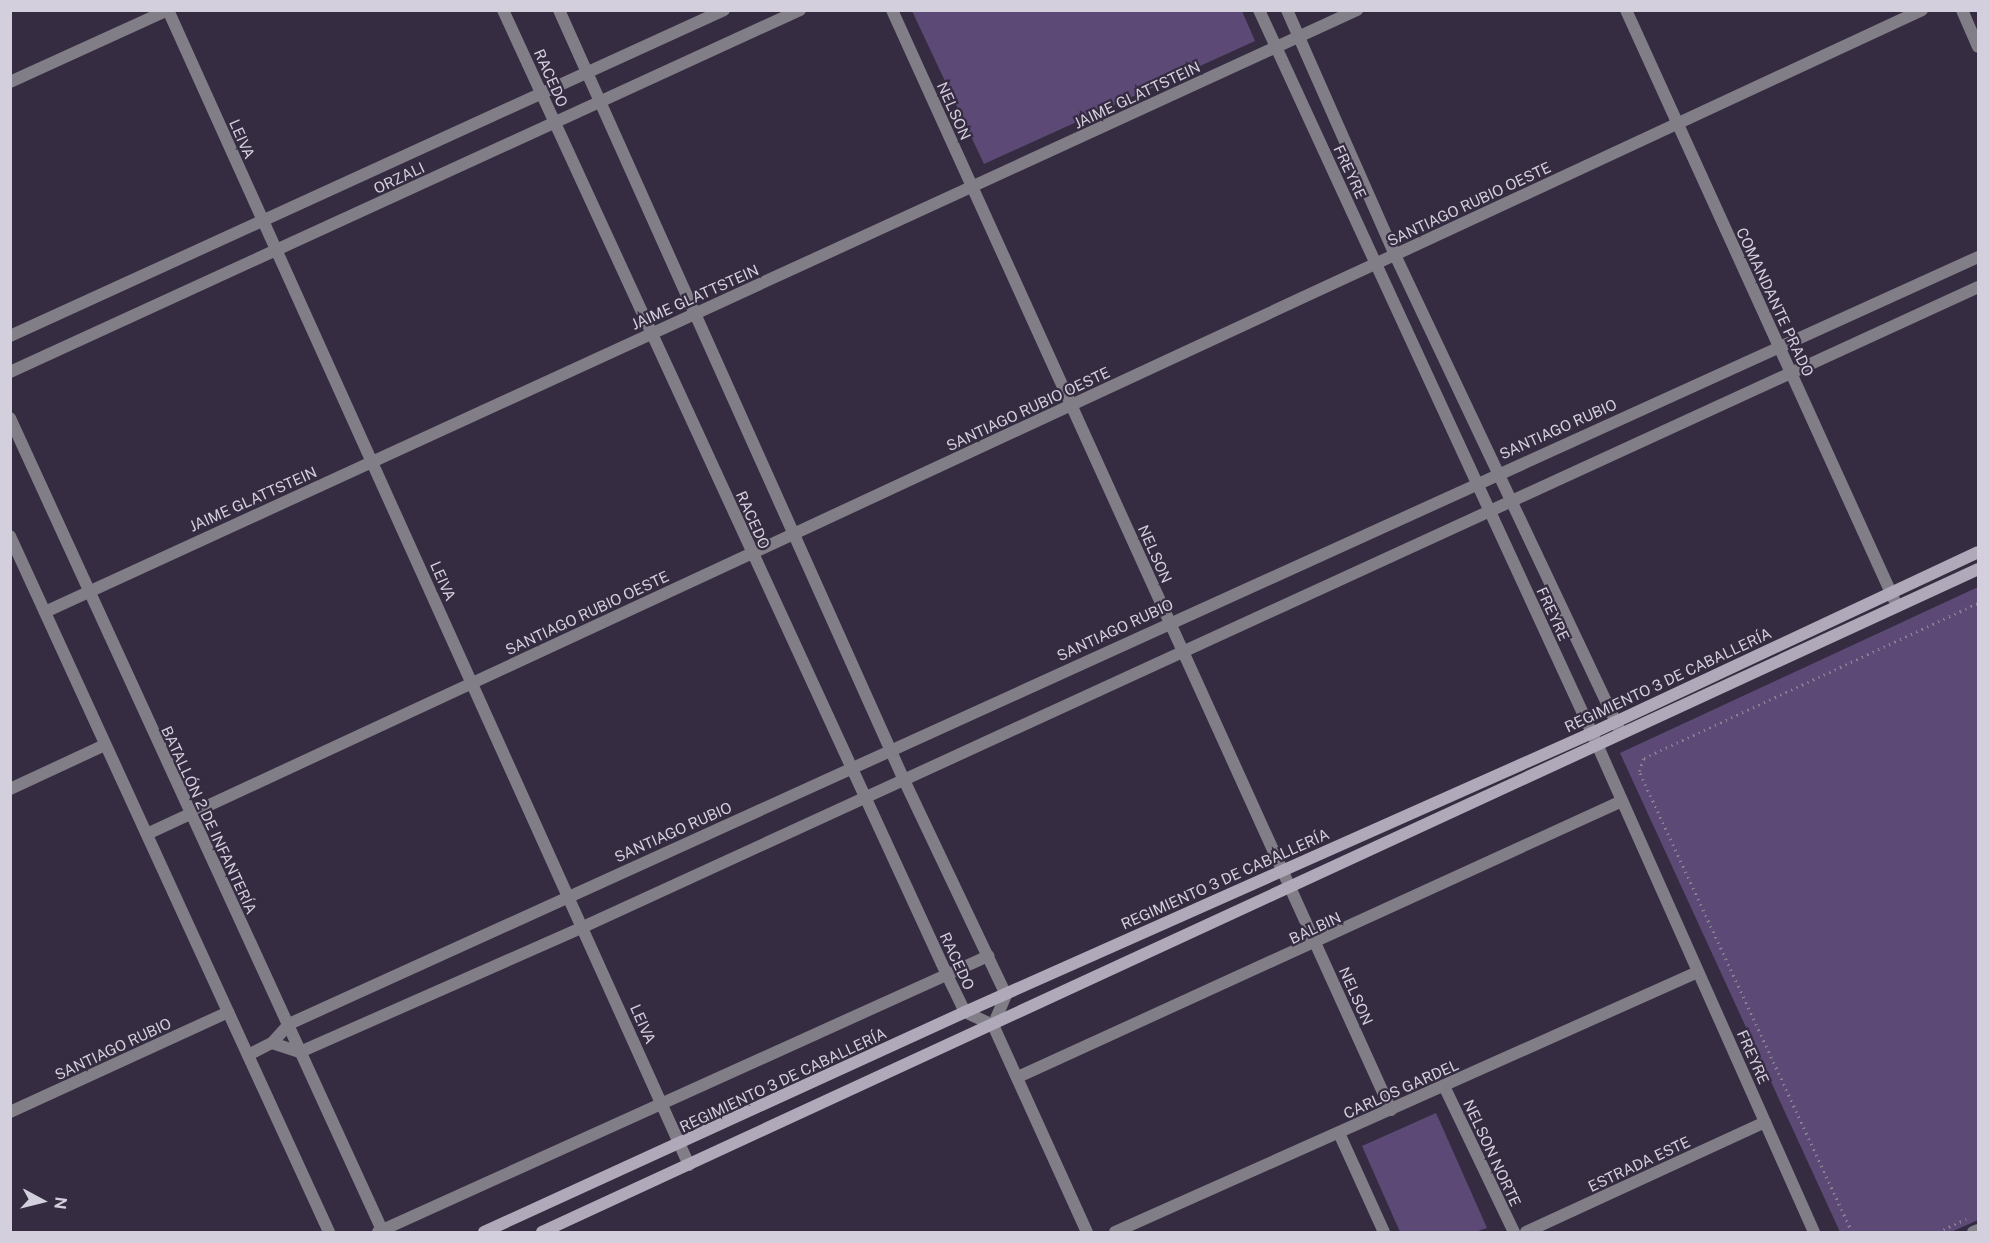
<!DOCTYPE html>
<meta charset="utf-8">
<style>
body{margin:0}
#map{position:relative;width:1989px;height:1243px;overflow:hidden;background:#352c41;font-family:"Public Sans",sans-serif}
div>[style]{position:absolute}
.green>*{inset:0;background:#5c4976}
.path>*{height:3px;margin-top:-1.5px;transform-origin:0;background:repeating-linear-gradient(90deg,#878091 0 1.5px,transparent 0 6px)}
.street>*{height:12px;margin:-6px;padding:0 6px;transform-origin:6px;border-radius:6px;background:#827e88}
.secondary>*{height:12px;margin:-6px;padding:0 6px;transform-origin:6px;border-radius:6px;background:#afa9ba}
span{translate:-50% -50%;white-space:nowrap;text-align:center;line-height:1.15;-webkit-text-stroke:4.5px #352c41;paint-order:stroke}
.street-label{font-size:15px;color:#d4cfdc}
.frame{position:absolute;inset:0;border:12px solid #d4cfdc;pointer-events:none}
.north{position:absolute;left:12px;top:1171px;width:60px;height:60px;-webkit-text-stroke:4px #352c41;paint-order:stroke;rotate:97deg;font-size:16px;font-weight:700;line-height:24px;text-align:center;color:#d4cfdc}
.north::after{content:'';display:block;margin:auto;width:21px;height:27px;background:#d4cfdc;clip-path:polygon(50% 0,100% 100%,50% 72%,0 100%)}
</style>
<div id="map">
<div class="green">
<div style="clip-path:polygon(912px 11px,1242px 11px,1255px 41px,984px 164px)"></div>
<div style="clip-path:polygon(1978px 587px,1978px 1220px,1951px 1232px,1840px 1232px,1620px 753px)"></div>
<div style="clip-path:polygon(1436px 1113px,1487px 1228px,1475px 1232px,1400px 1232px,1362px 1146px)"></div>
</div>
<div class="path">
<div style="left:1852px;top:1232px;width:508px;rotate:-114.8deg"></div>
<div style="left:1639px;top:771px;width:14px;rotate:-69deg"></div>
<div style="left:1644px;top:758px;width:368px;rotate:-24.9deg"></div>
<div style="left:1938px;top:1232px;width:31px;rotate:-25deg"></div>
</div>
<div class="street">
<div style="left:168px;top:10px;width:1267px;rotate:65.72deg"></div>
<div style="left:503px;top:10px;width:1062px;rotate:65.29deg"></div>
<div style="left:947px;top:975px;width:41px;rotate:64.1deg"></div>
<div style="left:965px;top:1012px;width:31px;rotate:25deg"></div>
<div style="left:993px;top:1025px;width:227px;rotate:65.6deg"></div>
<div style="left:559px;top:10px;width:844px;rotate:65.87deg"></div>
<div style="left:904px;top:780px;width:238px;rotate:64.6deg"></div>
<div style="left:1006px;top:995px;width:33px;rotate:113deg"></div>
<div style="left:892px;top:10px;width:1208px;rotate:65.6deg"></div>
<div style="left:1259px;top:10px;width:796px;rotate:65.27deg"></div>
<div style="left:1592px;top:733px;width:546px;rotate:66.02deg"></div>
<div style="left:1287px;top:10px;width:268px;rotate:66.2deg"></div>
<div style="left:1395px;top:255px;width:526px;rotate:64.7deg"></div>
<div style="left:1626px;top:10px;width:655px;rotate:65.55deg"></div>
<div style="left:1962px;top:10px;width:40px;rotate:66.6deg"></div>
<div style="left:10px;top:82px;width:174px;rotate:-24.5deg"></div>
<div style="left:10px;top:336px;width:785px;rotate:-24.54deg"></div>
<div style="left:10px;top:372px;width:869px;rotate:-24.62deg"></div>
<div style="left:10px;top:418px;width:895px;rotate:65.38deg"></div>
<div style="left:10px;top:536px;width:766px;rotate:65.38deg"></div>
<div style="left:45px;top:612px;width:1444px;rotate:-24.65deg"></div>
<div style="left:10px;top:789px;width:105px;rotate:-24.9deg"></div>
<div style="left:147px;top:834px;width:1957px;rotate:-24.9deg"></div>
<div style="left:272px;top:1043px;width:29px;rotate:18deg"></div>
<div style="left:300px;top:1052px;width:309px;rotate:-23.8deg"></div>
<div style="left:583px;top:927px;width:1535px;rotate:-24.64deg"></div>
<div style="left:248px;top:1055px;width:27px;rotate:-27deg"></div>
<div style="left:272px;top:1043px;width:25px;rotate:-48deg"></div>
<div style="left:289px;top:1024px;width:1855px;rotate:-24.42deg"></div>
<div style="left:1018px;top:1077px;width:664px;rotate:-24.56deg"></div>
<div style="left:1444px;top:1086px;width:162px;rotate:64.4deg"></div>
<div style="left:10px;top:1112px;width:240px;rotate:-24.6deg"></div>
<div style="left:1339px;top:1133px;width:109px;rotate:65.6deg"></div>
<div style="left:378px;top:1232px;width:670px;rotate:-24.34deg"></div>
<div style="left:1115px;top:1232px;width:638px;rotate:-24.04deg"></div>
<div style="left:1526px;top:1232px;width:263px;rotate:-24.7deg"></div>
<div style="left:1973px;top:1232px;width:5px;rotate:-22deg"></div>
</div>
<div class="secondary">
<div style="left:484px;top:1232px;width:529px;rotate:-24.58deg"></div>
<div style="left:965px;top:1012px;width:686px;rotate:-23.99deg"></div>
<div style="left:1592px;top:733px;width:426px;rotate:-25.1deg"></div>
<div style="left:542px;top:1232px;width:1582px;rotate:-24.78deg"></div>
</div>
<div class="street-label">
<span style="left:551px;top:78px;rotate:66deg">RACEDO</span>
<span style="left:1137px;top:95px;rotate:-25deg">JAIME GLATTSTEIN</span>
<span style="left:954px;top:111px;rotate:66deg">NELSON</span>
<span style="left:242px;top:139px;rotate:66deg">LEIVA</span>
<span style="left:1350px;top:172px;rotate:65deg">FREYRE</span>
<span style="left:399px;top:178px;rotate:-25deg">ORZALI</span>
<span style="left:1469px;top:204px;rotate:-25deg">SANTIAGO RUBIO OESTE</span>
<span style="left:695px;top:297px;rotate:-24deg">JAIME GLATTSTEIN</span>
<span style="left:1775px;top:302px;rotate:65deg">COMANDANTE PRADO</span>
<span style="left:1028px;top:409px;rotate:-25deg">SANTIAGO RUBIO OESTE</span>
<span style="left:1558px;top:429px;rotate:-24deg">SANTIAGO RUBIO</span>
<span style="left:253px;top:499px;rotate:-24deg">JAIME GLATTSTEIN</span>
<span style="left:753px;top:520px;rotate:66deg">RACEDO</span>
<span style="left:1155px;top:554px;rotate:66deg">NELSON</span>
<span style="left:443px;top:581px;rotate:66deg">LEIVA</span>
<span style="left:587px;top:613px;rotate:-25deg">SANTIAGO RUBIO OESTE</span>
<span style="left:1553px;top:614px;rotate:65deg">FREYRE</span>
<span style="left:1115px;top:630px;rotate:-25deg">SANTIAGO RUBIO</span>
<span style="left:1668px;top:680px;rotate:-25deg">REGIMIENTO 3 DE CABALLERÍA</span>
<span style="left:209px;top:820px;rotate:65deg">BATALLÓN 2 DE INFANTERÍA</span>
<span style="left:673px;top:832px;rotate:-24deg">SANTIAGO RUBIO</span>
<span style="left:1225px;top:879px;rotate:-24deg">REGIMIENTO 3 DE CABALLERÍA</span>
<span style="left:1315px;top:928px;rotate:-25deg">BALBIN</span>
<span style="left:957px;top:961px;rotate:65deg">RACEDO</span>
<span style="left:1356px;top:996px;rotate:66deg">NELSON</span>
<span style="left:643px;top:1024px;rotate:66deg">LEIVA</span>
<span style="left:113px;top:1049px;rotate:-25deg">SANTIAGO RUBIO</span>
<span style="left:1753px;top:1057px;rotate:66deg">FREYRE</span>
<span style="left:783px;top:1080px;rotate:-25deg">REGIMIENTO 3 DE CABALLERÍA</span>
<span style="left:1401px;top:1089px;rotate:-24deg">CARLOS GARDEL</span>
<span style="left:1492px;top:1153px;rotate:65deg">NELSON NORTE</span>
<span style="left:1639px;top:1164px;rotate:-25deg">ESTRADA ESTE</span>
</div>
<div class="frame"></div>
<div class="north">N</div>
</div>
